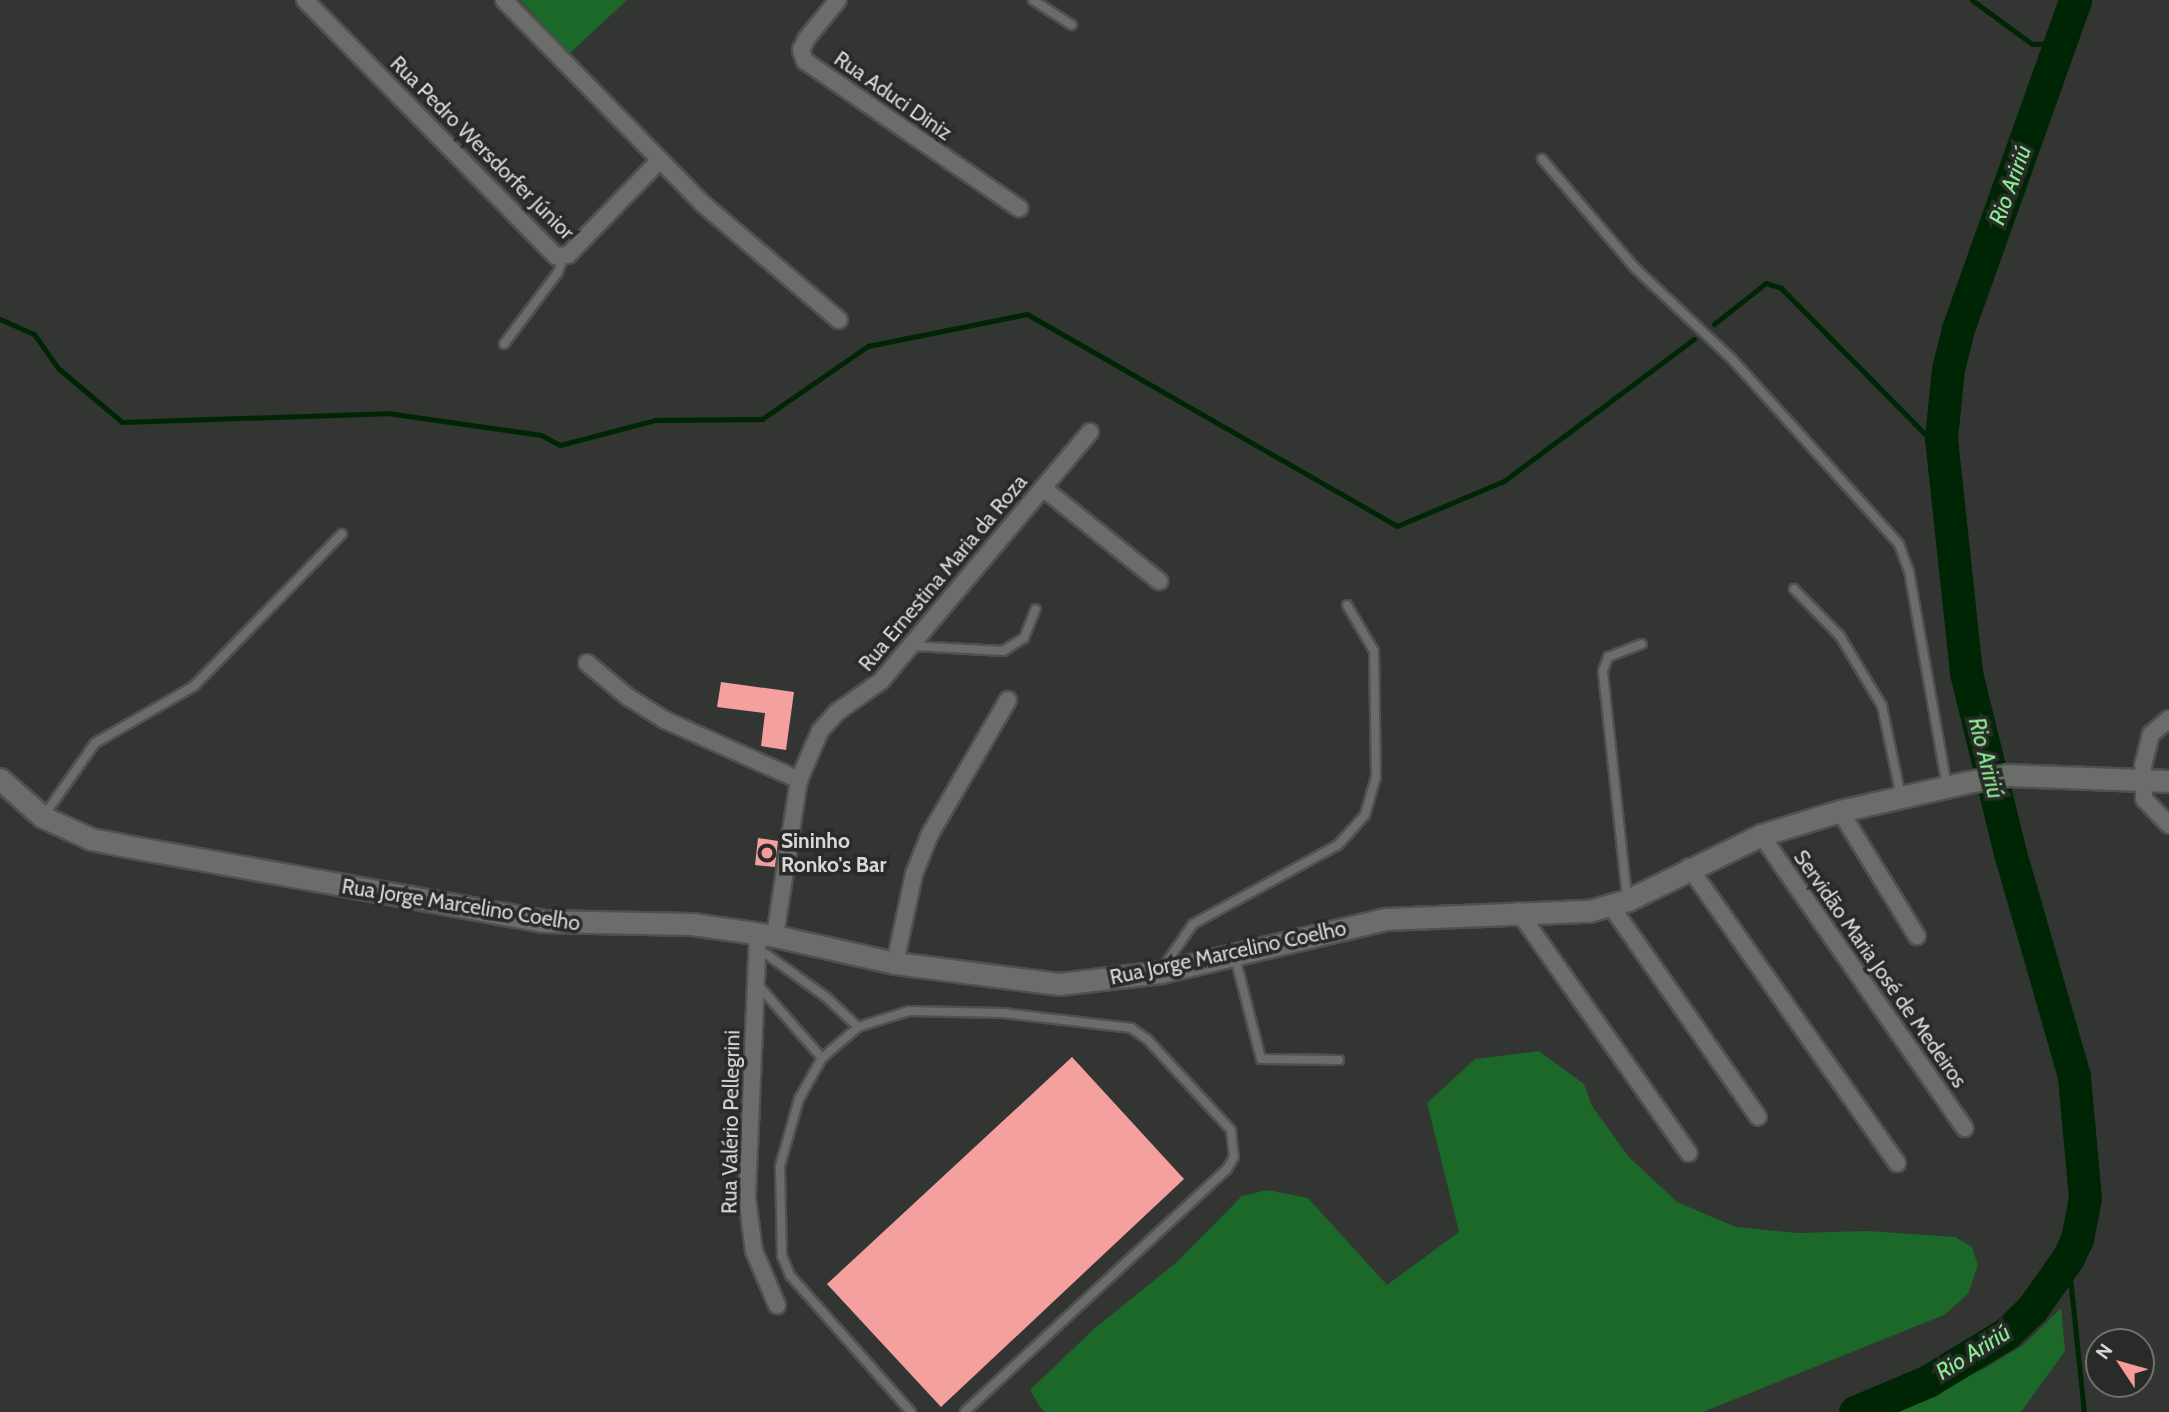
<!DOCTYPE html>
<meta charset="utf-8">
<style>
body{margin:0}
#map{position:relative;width:2169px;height:1412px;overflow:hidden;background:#323532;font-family:Cabin,sans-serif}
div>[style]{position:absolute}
.green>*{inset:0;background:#1b6828}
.stream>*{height:5px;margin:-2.5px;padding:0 2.5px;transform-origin:2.5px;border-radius:2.5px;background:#002504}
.river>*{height:33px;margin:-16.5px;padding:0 16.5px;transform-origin:16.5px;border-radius:16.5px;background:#002504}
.building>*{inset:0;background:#f3a09e}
.roads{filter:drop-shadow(2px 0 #4e514f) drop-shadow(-2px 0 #4e514f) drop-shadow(0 2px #4e514f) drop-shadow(0 -2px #4e514f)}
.lane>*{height:8px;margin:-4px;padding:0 4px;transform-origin:4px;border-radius:4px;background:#6a6d6a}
.street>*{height:16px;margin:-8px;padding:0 8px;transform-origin:8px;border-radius:8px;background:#6a6d6a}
.secondary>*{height:21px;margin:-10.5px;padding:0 10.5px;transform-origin:10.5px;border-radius:10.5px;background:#6a6d6a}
.dots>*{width:19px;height:19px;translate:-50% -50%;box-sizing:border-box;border:4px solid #282b28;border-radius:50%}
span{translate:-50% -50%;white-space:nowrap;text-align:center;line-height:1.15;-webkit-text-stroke:7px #282b28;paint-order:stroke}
.street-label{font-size:21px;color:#d7d9d7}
.poi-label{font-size:21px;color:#d7d9d7;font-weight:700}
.left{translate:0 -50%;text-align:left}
.water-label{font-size:23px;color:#8aec93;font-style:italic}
.north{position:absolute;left:2085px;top:1328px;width:70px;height:70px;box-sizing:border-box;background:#282b28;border:2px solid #6e716e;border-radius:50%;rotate:306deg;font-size:19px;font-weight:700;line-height:28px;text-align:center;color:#d7d9d7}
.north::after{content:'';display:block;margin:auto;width:24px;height:32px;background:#f59b99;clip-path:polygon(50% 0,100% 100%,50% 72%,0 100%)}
</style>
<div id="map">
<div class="green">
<div style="clip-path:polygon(520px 0,627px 0,570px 53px)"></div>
<div style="clip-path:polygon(1539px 1051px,1584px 1084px,1592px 1106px,1628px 1156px,1677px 1202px,1736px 1227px,1798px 1233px,1867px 1231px,1955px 1237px,1972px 1247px,1978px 1265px,1968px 1294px,1944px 1315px,1703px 1412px,1045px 1412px,1040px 1407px,1030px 1390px,1095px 1328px,1177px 1262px,1242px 1196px,1267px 1190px,1308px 1198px,1387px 1285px,1459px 1232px,1427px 1103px,1475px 1059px)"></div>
<div style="clip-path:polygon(2061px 1308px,2065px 1351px,2021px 1412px,1873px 1412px,1932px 1394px,1985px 1368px,2022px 1346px)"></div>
</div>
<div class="stream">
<div style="left:1972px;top:0;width:74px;rotate:36.3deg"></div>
<div style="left:2032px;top:44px;width:27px;rotate:-2deg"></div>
<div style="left:0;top:319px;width:37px;rotate:24deg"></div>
<div style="left:34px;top:334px;width:42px;rotate:54.8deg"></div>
<div style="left:58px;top:368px;width:84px;rotate:40.2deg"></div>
<div style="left:122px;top:422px;width:265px;rotate:-1.9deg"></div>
<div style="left:387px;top:413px;width:156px;rotate:8.1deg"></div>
<div style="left:541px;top:435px;width:21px;rotate:28deg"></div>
<div style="left:560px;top:445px;width:98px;rotate:-14.7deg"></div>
<div style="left:655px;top:420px;width:107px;rotate:-0.5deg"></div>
<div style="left:762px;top:419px;width:129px;rotate:-34.6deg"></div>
<div style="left:868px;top:346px;width:162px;rotate:-11.4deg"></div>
<div style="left:1027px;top:314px;width:426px;rotate:29.8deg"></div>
<div style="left:1397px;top:526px;width:116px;rotate:-22.8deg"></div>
<div style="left:1504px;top:481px;width:237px;rotate:-36.8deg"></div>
<div style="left:1714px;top:324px;width:66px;rotate:-38.3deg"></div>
<div style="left:1766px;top:283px;width:16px;rotate:18deg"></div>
<div style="left:1781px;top:288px;width:205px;rotate:45.4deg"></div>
<div style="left:1925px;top:434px;width:16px;rotate:14deg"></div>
<div style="left:2068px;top:1258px;width:155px;rotate:84.1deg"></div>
</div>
<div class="river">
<div style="left:1855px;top:1412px;width:79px;rotate:-23deg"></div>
<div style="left:1928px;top:1381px;width:92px;rotate:-31.3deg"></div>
<div style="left:2007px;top:1333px;width:35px;rotate:-44deg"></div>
<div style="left:2032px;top:1309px;width:62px;rotate:-54.8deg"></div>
<div style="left:2068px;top:1258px;width:21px;rotate:-65deg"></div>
<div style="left:2077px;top:1239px;width:42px;rotate:-79deg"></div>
<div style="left:2085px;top:1198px;width:122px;rotate:-95.2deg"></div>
<div style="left:2074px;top:1076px;width:232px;rotate:-106deg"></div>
<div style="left:2010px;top:853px;width:186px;rotate:-103.7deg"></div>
<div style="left:1966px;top:672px;width:235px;rotate:-96.1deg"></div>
<div style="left:1941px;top:438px;width:69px;rotate:-84.2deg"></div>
<div style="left:1948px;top:369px;width:41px;rotate:-76deg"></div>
<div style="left:1958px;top:329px;width:349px;rotate:-70.4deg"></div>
</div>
<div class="building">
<div style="clip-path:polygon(721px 682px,794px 692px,786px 750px,761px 746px,765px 713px,717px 707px)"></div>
<div style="clip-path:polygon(758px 838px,778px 841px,775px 867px,755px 865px)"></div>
<div style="clip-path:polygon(1072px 1057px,1184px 1179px,941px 1407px,827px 1284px)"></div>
</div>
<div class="roads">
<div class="lane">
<div style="left:1033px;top:0;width:46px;rotate:32.7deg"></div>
<div style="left:1542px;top:159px;width:143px;rotate:49.5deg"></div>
<div style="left:1635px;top:268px;width:132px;rotate:43.2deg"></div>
<div style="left:1731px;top:358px;width:251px;rotate:47.9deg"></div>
<div style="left:1899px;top:544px;width:29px;rotate:70deg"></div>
<div style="left:1909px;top:571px;width:218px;rotate:80deg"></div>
<div style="left:504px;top:344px;width:90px;rotate:-53.1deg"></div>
<div style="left:558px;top:272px;width:15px;rotate:-70deg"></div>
<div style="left:1794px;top:589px;width:66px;rotate:45.6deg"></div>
<div style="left:1840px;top:636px;width:82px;rotate:59deg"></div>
<div style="left:1882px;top:706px;width:93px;rotate:78.2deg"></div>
<div style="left:913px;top:646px;width:90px;rotate:3.2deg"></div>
<div style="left:1003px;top:651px;width:25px;rotate:-32deg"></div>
<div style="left:1024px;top:638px;width:31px;rotate:-68deg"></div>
<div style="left:43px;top:817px;width:90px;rotate:-54.9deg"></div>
<div style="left:95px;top:743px;width:114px;rotate:-29.9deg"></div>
<div style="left:194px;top:686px;width:212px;rotate:-45.8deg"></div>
<div style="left:1627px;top:897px;width:227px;rotate:-96.1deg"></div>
<div style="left:1603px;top:671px;width:15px;rotate:-70deg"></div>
<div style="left:1608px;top:657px;width:36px;rotate:-21deg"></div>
<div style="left:759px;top:949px;width:82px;rotate:35.6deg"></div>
<div style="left:826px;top:997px;width:44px;rotate:43.2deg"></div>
<div style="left:1235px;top:957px;width:105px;rotate:75.7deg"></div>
<div style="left:1261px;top:1059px;width:78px;rotate:0.7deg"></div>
<div style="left:1164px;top:966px;width:51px;rotate:-55.4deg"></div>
<div style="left:1193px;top:924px;width:165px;rotate:-28.6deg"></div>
<div style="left:1338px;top:845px;width:40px;rotate:-48deg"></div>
<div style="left:1365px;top:815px;width:40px;rotate:-74deg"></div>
<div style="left:1376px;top:777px;width:126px;rotate:-90.9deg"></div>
<div style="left:1374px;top:651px;width:53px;rotate:-120.4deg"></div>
<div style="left:758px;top:985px;width:97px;rotate:48.8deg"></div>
<div style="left:911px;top:1412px;width:183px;rotate:-131.5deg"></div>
<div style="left:790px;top:1275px;width:21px;rotate:-113deg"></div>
<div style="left:782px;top:1256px;width:90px;rotate:-91.3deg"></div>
<div style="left:780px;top:1166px;width:70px;rotate:-74.2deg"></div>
<div style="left:799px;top:1099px;width:47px;rotate:-60.7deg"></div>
<div style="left:822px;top:1058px;width:48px;rotate:-40.7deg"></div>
<div style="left:858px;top:1027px;width:53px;rotate:-17.4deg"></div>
<div style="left:909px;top:1011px;width:94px;rotate:1.2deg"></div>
<div style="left:1003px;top:1013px;width:129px;rotate:6.7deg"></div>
<div style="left:1131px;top:1028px;width:19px;rotate:35deg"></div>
<div style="left:1147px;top:1039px;width:124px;rotate:47.3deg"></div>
<div style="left:1231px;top:1130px;width:27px;rotate:84deg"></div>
<div style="left:1234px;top:1157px;width:14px;rotate:120deg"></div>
<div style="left:1227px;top:1169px;width:357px;rotate:137.2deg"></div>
</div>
<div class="street">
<div style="left:305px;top:0;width:359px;rotate:45.6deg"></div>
<div style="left:556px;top:256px;width:12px;rotate:-5deg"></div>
<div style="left:568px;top:255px;width:131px;rotate:-45.9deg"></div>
<div style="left:504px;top:0;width:284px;rotate:45.7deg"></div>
<div style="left:702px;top:203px;width:180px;rotate:40.5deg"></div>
<div style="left:838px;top:0;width:49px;rotate:129.2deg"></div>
<div style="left:807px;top:38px;width:13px;rotate:117deg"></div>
<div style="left:801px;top:50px;width:12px;rotate:70deg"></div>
<div style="left:805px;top:61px;width:260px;rotate:34.5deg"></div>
<div style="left:1043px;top:488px;width:149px;rotate:38.7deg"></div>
<div style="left:587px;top:663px;width:53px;rotate:39.7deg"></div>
<div style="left:628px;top:697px;width:44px;rotate:31.9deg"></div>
<div style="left:665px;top:720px;width:147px;rotate:24.1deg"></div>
<div style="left:2169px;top:719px;width:23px;rotate:140deg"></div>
<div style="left:2151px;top:734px;width:32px;rotate:104deg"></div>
<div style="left:2143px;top:765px;width:34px;rotate:88deg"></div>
<div style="left:2144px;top:799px;width:36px;rotate:46deg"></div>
<div style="left:1840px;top:811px;width:147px;rotate:58.4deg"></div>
<div style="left:1761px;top:835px;width:357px;rotate:55.2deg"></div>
<div style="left:1689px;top:867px;width:362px;rotate:54.9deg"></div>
<div style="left:1611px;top:906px;width:257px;rotate:55.1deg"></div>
<div style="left:1518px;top:911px;width:296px;rotate:54.8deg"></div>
<div style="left:758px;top:934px;width:264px;rotate:92.4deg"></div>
<div style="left:747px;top:1198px;width:53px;rotate:82.5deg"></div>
<div style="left:754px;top:1251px;width:59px;rotate:66.9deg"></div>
<div style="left:775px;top:936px;width:158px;rotate:-81.3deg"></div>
<div style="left:799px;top:780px;width:53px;rotate:-66.8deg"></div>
<div style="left:820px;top:731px;width:25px;rotate:-48deg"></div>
<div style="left:837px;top:712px;width:54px;rotate:-35.2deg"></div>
<div style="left:881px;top:681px;width:325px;rotate:-50deg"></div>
<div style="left:895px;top:963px;width:91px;rotate:-77.9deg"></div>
<div style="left:914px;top:874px;width:43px;rotate:-68.2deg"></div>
<div style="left:930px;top:834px;width:155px;rotate:-59.8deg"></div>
</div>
<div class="secondary">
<div style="left:0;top:779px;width:57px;rotate:41.5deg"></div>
<div style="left:43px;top:817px;width:53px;rotate:24.6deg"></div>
<div style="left:91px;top:839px;width:31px;rotate:11deg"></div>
<div style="left:121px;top:845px;width:428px;rotate:10.2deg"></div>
<div style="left:542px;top:921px;width:150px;rotate:1.1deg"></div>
<div style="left:692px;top:924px;width:84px;rotate:8.2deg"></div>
<div style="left:775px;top:936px;width:123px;rotate:12.7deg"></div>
<div style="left:895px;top:963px;width:165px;rotate:7.3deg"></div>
<div style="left:1059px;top:984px;width:103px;rotate:-6.7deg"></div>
<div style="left:1161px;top:972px;width:231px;rotate:-13.3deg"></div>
<div style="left:1386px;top:919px;width:203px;rotate:-2.3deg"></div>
<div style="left:1589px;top:911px;width:41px;rotate:-15.8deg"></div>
<div style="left:1628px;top:900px;width:148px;rotate:-26deg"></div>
<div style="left:1761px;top:835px;width:83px;rotate:-16.9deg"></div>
<div style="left:1840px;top:811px;width:131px;rotate:-12.8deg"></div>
<div style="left:1968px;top:782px;width:40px;rotate:-10deg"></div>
<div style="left:2007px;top:775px;width:162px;rotate:2.1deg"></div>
</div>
</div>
<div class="dots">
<div style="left:767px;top:853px;background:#f59b99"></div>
</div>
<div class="street-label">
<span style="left:893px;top:96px;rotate:35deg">Rua Aduci Diniz</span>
<span style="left:482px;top:148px;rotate:45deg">Rua Pedro Wersdorfer Júnior</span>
<span style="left:943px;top:573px;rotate:-50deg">Rua Ernestina Maria da Roza</span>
<span style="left:461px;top:905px;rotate:9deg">Rua Jorge Marcelino Coelho</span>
<span style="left:1228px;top:953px;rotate:-12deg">Rua Jorge Marcelino Coelho</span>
<span style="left:1880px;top:969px;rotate:55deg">Servidão Maria José de Medeiros</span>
<span style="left:731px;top:1122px;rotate:-89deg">Rua Valério Pellegrini</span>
</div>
<div class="poi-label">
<span class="left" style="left:781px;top:853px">Sininho<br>Ronko's Bar</span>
</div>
<div class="water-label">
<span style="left:2010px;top:185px;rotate:-70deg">Rio Aririú</span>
<span style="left:1986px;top:758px;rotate:76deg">Rio Aririú</span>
<span style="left:1973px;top:1352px;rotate:-32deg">Rio Aririú</span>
</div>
<div class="north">N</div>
</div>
